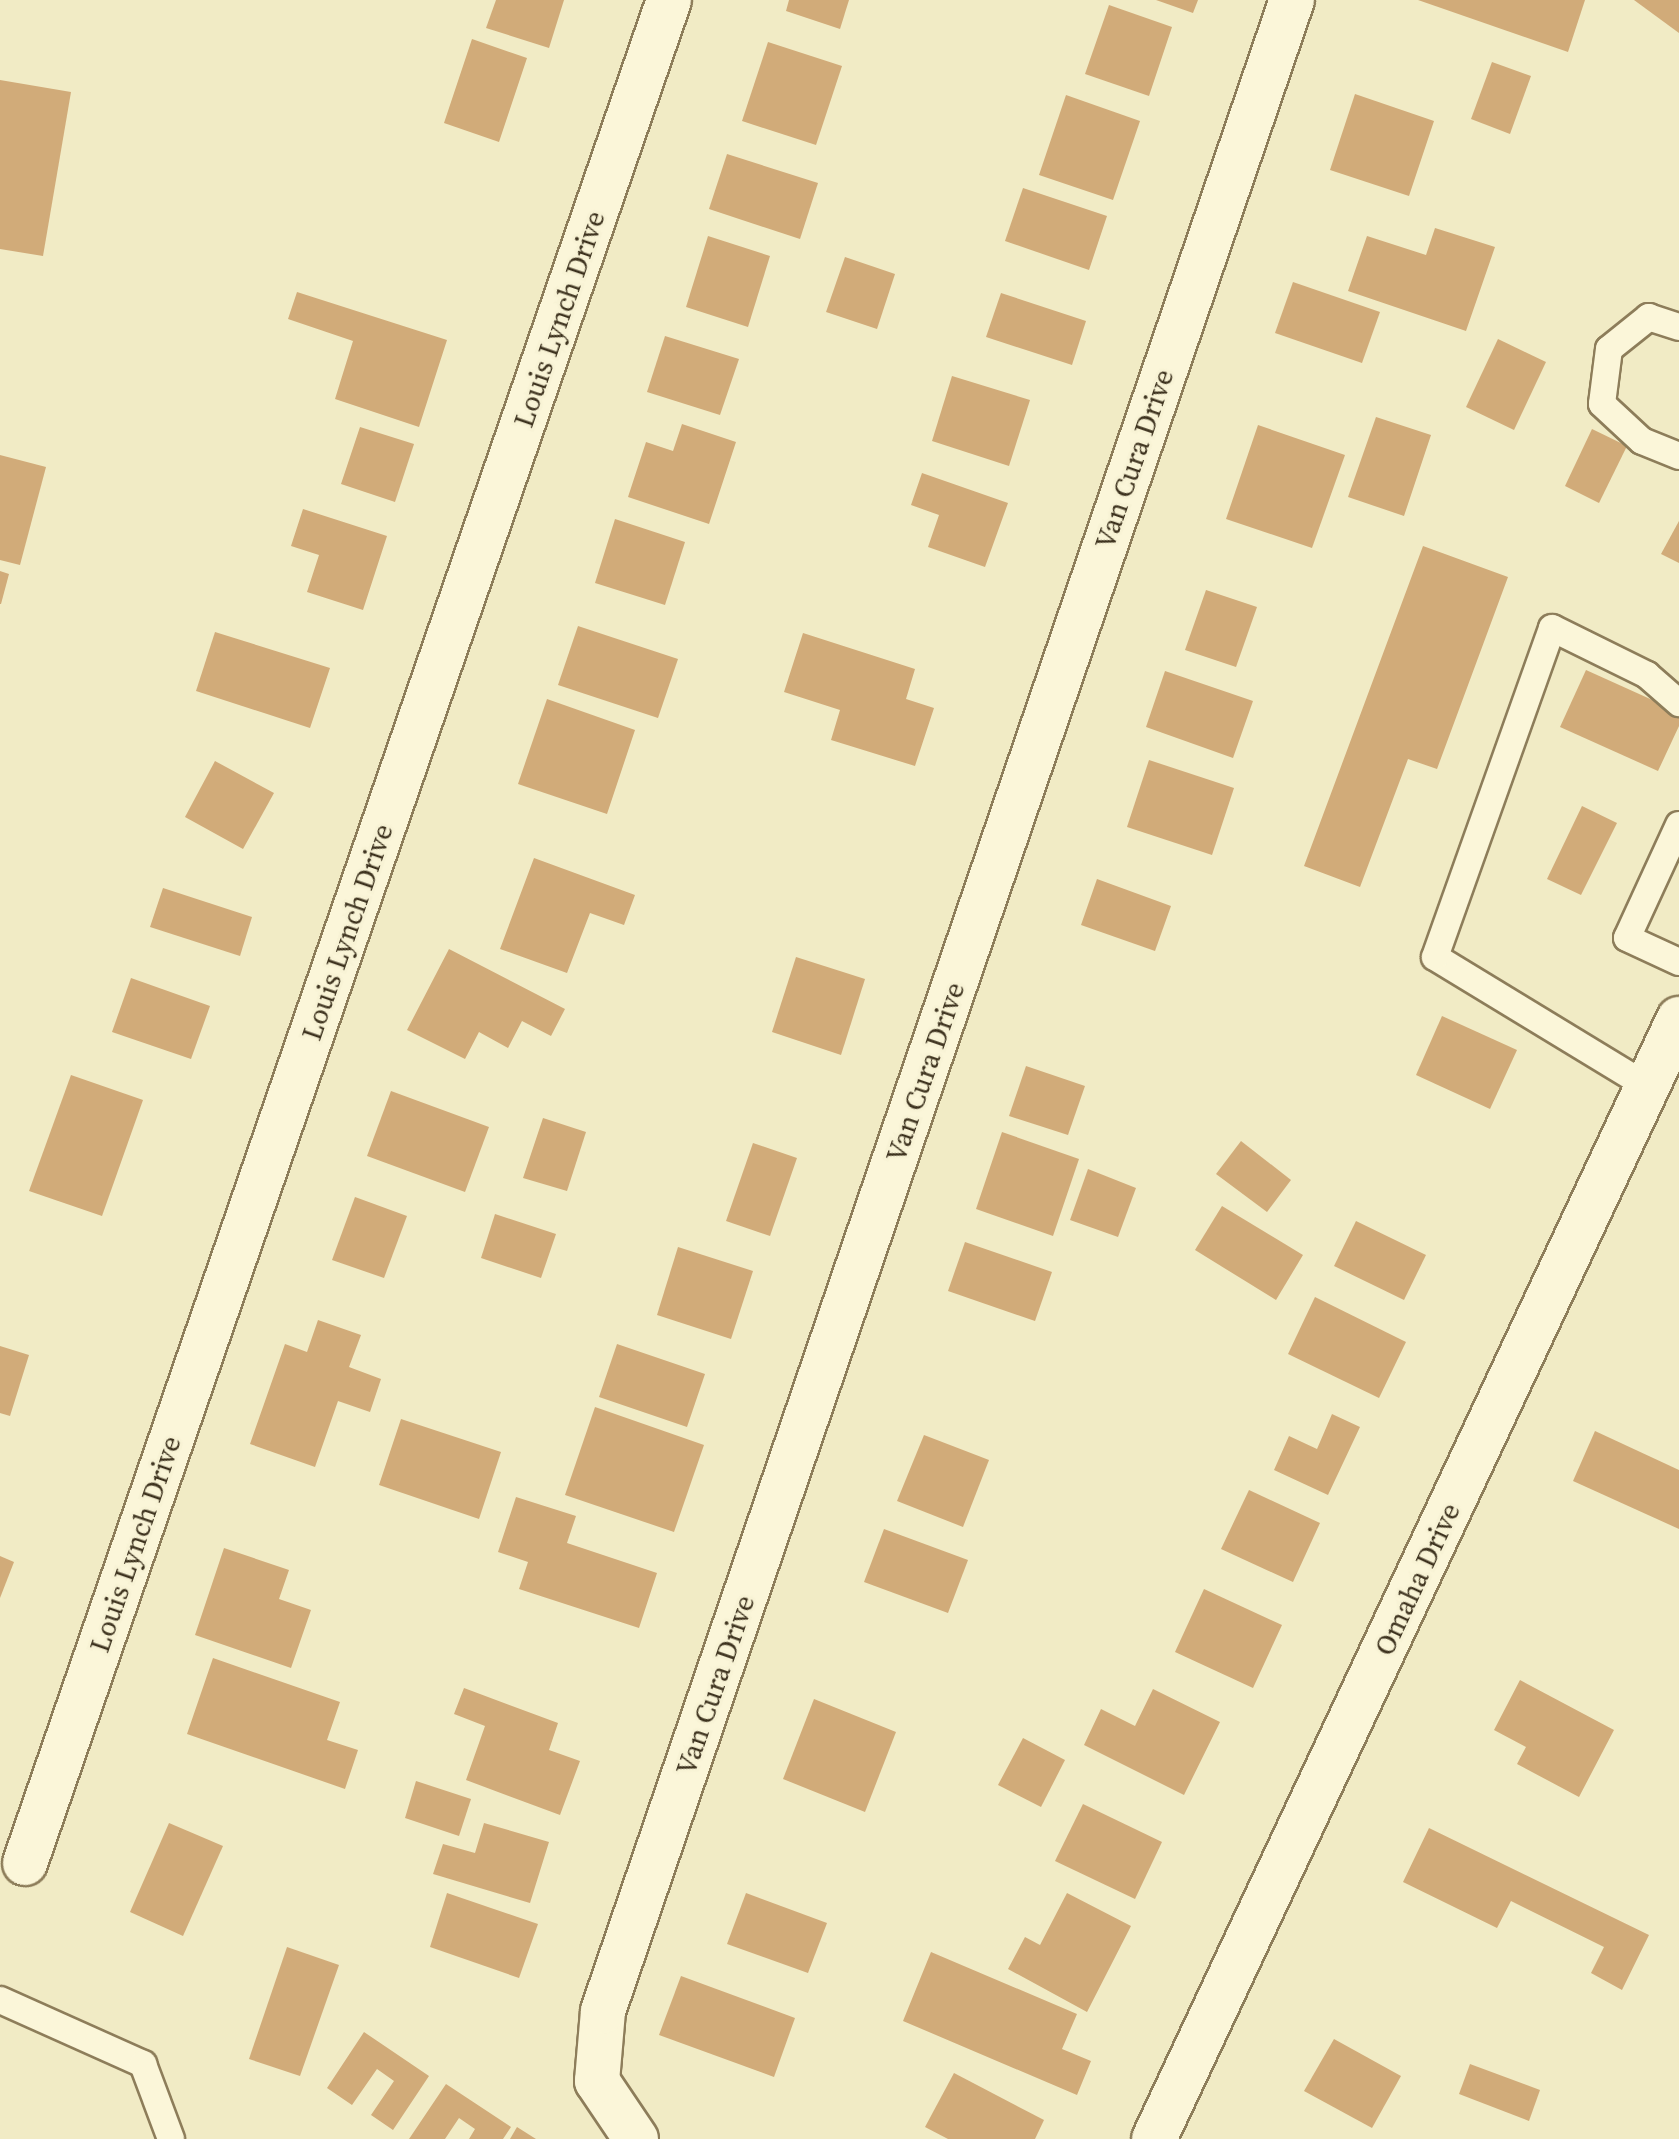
<!DOCTYPE html>
<style>
body{margin:0}
#map{position:relative;width:1679px;height:2139px;overflow:hidden;background:#f1ebc5;font-family:"Source Serif 4",serif}
div>[style]{position:absolute}
.building>*{inset:0;background:#d1ab79}
.roads{filter:drop-shadow(2px 0 #8d7d5a) drop-shadow(-2px 0 #8d7d5a) drop-shadow(0 2px #8d7d5a) drop-shadow(0 -2px #8d7d5a)}
.service>*{height:26px;margin:-13px;padding:0 13px;transform-origin:13px;border-radius:13px;background:#fbf6d9}
.minor>*{height:44px;margin:-22px;padding:0 22px;transform-origin:22px;border-radius:22px;background:#fbf6d9}
span{translate:-50% -50%;white-space:nowrap;text-align:center;line-height:1.15;-webkit-text-stroke:6px #f8f3d5;paint-order:stroke}
.street-label{font-size:28px;color:#3d321e}
</style>
<div id="map">
<div class="building">
<div style="clip-path:polygon(496px 0,564px 0,549px 48px,486px 28px)"></div>
<div style="clip-path:polygon(789px 0,849px 0,840px 29px,786px 11px)"></div>
<div style="clip-path:polygon(1156px 0,1198px 0,1193px 13px)"></div>
<div style="clip-path:polygon(1418px 0,1585px 0,1568px 52px)"></div>
<div style="clip-path:polygon(1634px 0,1679px 0,1679px 33px)"></div>
<div style="clip-path:polygon(1109px 5px,1172px 27px,1149px 96px,1085px 74px)"></div>
<div style="clip-path:polygon(472px 39px,527px 58px,499px 142px,444px 123px)"></div>
<div style="clip-path:polygon(768px 42px,842px 66px,816px 145px,742px 121px)"></div>
<div style="clip-path:polygon(1492px 62px,1531px 76px,1510px 134px,1471px 119px)"></div>
<div style="clip-path:polygon(0 80px,71px 92px,43px 256px,0 249px)"></div>
<div style="clip-path:polygon(1355px 94px,1434px 121px,1409px 196px,1330px 170px)"></div>
<div style="clip-path:polygon(1066px 95px,1140px 121px,1113px 200px,1039px 175px)"></div>
<div style="clip-path:polygon(727px 154px,818px 183px,800px 239px,709px 209px)"></div>
<div style="clip-path:polygon(1023px 188px,1107px 216px,1089px 270px,1005px 241px)"></div>
<div style="clip-path:polygon(1435px 228px,1495px 247px,1466px 331px,1348px 291px,1367px 236px,1426px 255px)"></div>
<div style="clip-path:polygon(708px 236px,770px 256px,748px 327px,686px 307px)"></div>
<div style="clip-path:polygon(845px 257px,895px 274px,877px 329px,826px 312px)"></div>
<div style="clip-path:polygon(1293px 282px,1380px 312px,1362px 363px,1275px 333px)"></div>
<div style="clip-path:polygon(297px 292px,447px 340px,419px 427px,335px 399px,353px 341px,288px 319px)"></div>
<div style="clip-path:polygon(1001px 293px,1086px 321px,1072px 365px,986px 337px)"></div>
<div style="clip-path:polygon(665px 336px,739px 359px,720px 415px,647px 392px)"></div>
<div style="clip-path:polygon(1498px 339px,1546px 362px,1514px 430px,1466px 407px)"></div>
<div style="clip-path:polygon(952px 376px,1030px 400px,1009px 466px,932px 441px)"></div>
<div style="clip-path:polygon(1376px 417px,1431px 435px,1404px 516px,1348px 497px)"></div>
<div style="clip-path:polygon(682px 424px,736px 442px,709px 524px,628px 497px,646px 442px,673px 451px)"></div>
<div style="clip-path:polygon(1258px 425px,1345px 455px,1312px 548px,1226px 519px)"></div>
<div style="clip-path:polygon(360px 427px,414px 444px,395px 502px,341px 484px)"></div>
<div style="clip-path:polygon(1592px 429px,1627px 446px,1599px 503px,1565px 486px)"></div>
<div style="clip-path:polygon(0 455px,46px 467px,20px 565px,0 560px)"></div>
<div style="clip-path:polygon(922px 473px,1008px 503px,985px 567px,928px 547px,939px 515px,911px 505px)"></div>
<div style="clip-path:polygon(303px 509px,387px 536px,363px 610px,307px 592px,319px 555px,291px 546px)"></div>
<div style="clip-path:polygon(615px 519px,685px 542px,665px 605px,595px 583px)"></div>
<div style="clip-path:polygon(1679px 521px,1679px 563px,1661px 554px)"></div>
<div style="clip-path:polygon(1423px 546px,1508px 577px,1437px 769px,1408px 759px,1360px 887px,1304px 866px)"></div>
<div style="clip-path:polygon(0 571px,9px 574px,1px 604px,0 604px)"></div>
<div style="clip-path:polygon(1206px 590px,1257px 607px,1236px 667px,1185px 650px)"></div>
<div style="clip-path:polygon(578px 626px,678px 659px,658px 718px,558px 685px)"></div>
<div style="clip-path:polygon(215px 632px,330px 668px,310px 728px,196px 691px)"></div>
<div style="clip-path:polygon(803px 633px,915px 669px,906px 699px,934px 708px,915px 766px,831px 740px,840px 710px,784px 692px)"></div>
<div style="clip-path:polygon(1586px 670px,1679px 712px,1679px 726px,1658px 771px,1560px 727px)"></div>
<div style="clip-path:polygon(1165px 671px,1253px 701px,1233px 758px,1146px 727px)"></div>
<div style="clip-path:polygon(547px 699px,635px 730px,607px 814px,518px 784px)"></div>
<div style="clip-path:polygon(1149px 760px,1234px 788px,1212px 855px,1127px 827px)"></div>
<div style="clip-path:polygon(215px 761px,274px 793px,243px 849px,185px 817px)"></div>
<div style="clip-path:polygon(1582px 806px,1617px 823px,1581px 895px,1547px 879px)"></div>
<div style="clip-path:polygon(534px 858px,635px 895px,624px 925px,590px 913px,567px 973px,500px 949px)"></div>
<div style="clip-path:polygon(1097px 879px,1171px 906px,1155px 951px,1081px 925px)"></div>
<div style="clip-path:polygon(163px 888px,252px 917px,240px 956px,150px 927px)"></div>
<div style="clip-path:polygon(449px 949px,565px 1009px,551px 1036px,522px 1021px,508px 1048px,479px 1032px,465px 1059px,407px 1030px)"></div>
<div style="clip-path:polygon(796px 957px,865px 979px,841px 1055px,772px 1032px)"></div>
<div style="clip-path:polygon(131px 978px,210px 1006px,191px 1059px,112px 1032px)"></div>
<div style="clip-path:polygon(1442px 1016px,1517px 1050px,1490px 1109px,1416px 1075px)"></div>
<div style="clip-path:polygon(1026px 1066px,1085px 1086px,1068px 1135px,1009px 1116px)"></div>
<div style="clip-path:polygon(71px 1075px,143px 1100px,102px 1216px,29px 1191px)"></div>
<div style="clip-path:polygon(391px 1091px,489px 1127px,465px 1192px,367px 1156px)"></div>
<div style="clip-path:polygon(543px 1118px,586px 1132px,567px 1191px,523px 1178px)"></div>
<div style="clip-path:polygon(1002px 1132px,1079px 1159px,1053px 1236px,976px 1209px)"></div>
<div style="clip-path:polygon(1241px 1141px,1291px 1180px,1267px 1212px,1216px 1174px)"></div>
<div style="clip-path:polygon(753px 1143px,797px 1158px,770px 1236px,726px 1221px)"></div>
<div style="clip-path:polygon(1088px 1169px,1136px 1188px,1118px 1237px,1070px 1220px)"></div>
<div style="clip-path:polygon(355px 1197px,407px 1216px,384px 1278px,332px 1260px)"></div>
<div style="clip-path:polygon(1222px 1206px,1303px 1255px,1276px 1300px,1195px 1250px)"></div>
<div style="clip-path:polygon(495px 1214px,556px 1234px,541px 1278px,481px 1258px)"></div>
<div style="clip-path:polygon(1356px 1221px,1426px 1255px,1404px 1300px,1334px 1266px)"></div>
<div style="clip-path:polygon(965px 1242px,1052px 1272px,1035px 1321px,948px 1291px)"></div>
<div style="clip-path:polygon(678px 1247px,753px 1271px,731px 1339px,657px 1315px)"></div>
<div style="clip-path:polygon(1315px 1297px,1406px 1342px,1379px 1398px,1288px 1354px)"></div>
<div style="clip-path:polygon(318px 1320px,361px 1335px,349px 1367px,381px 1379px,370px 1412px,338px 1401px,315px 1467px,250px 1444px,285px 1344px,307px 1352px)"></div>
<div style="clip-path:polygon(617px 1344px,705px 1374px,687px 1427px,599px 1397px)"></div>
<div style="clip-path:polygon(0 1346px,29px 1355px,10px 1416px,0 1413px)"></div>
<div style="clip-path:polygon(595px 1407px,704px 1445px,674px 1532px,565px 1495px)"></div>
<div style="clip-path:polygon(1332px 1414px,1360px 1427px,1328px 1495px,1274px 1470px,1289px 1436px,1317px 1449px)"></div>
<div style="clip-path:polygon(401px 1419px,501px 1452px,479px 1519px,379px 1485px)"></div>
<div style="clip-path:polygon(1595px 1431px,1679px 1470px,1679px 1529px,1573px 1481px)"></div>
<div style="clip-path:polygon(924px 1435px,989px 1460px,963px 1527px,897px 1501px)"></div>
<div style="clip-path:polygon(1249px 1490px,1320px 1523px,1293px 1582px,1221px 1549px)"></div>
<div style="clip-path:polygon(516px 1497px,576px 1516px,567px 1543px,657px 1573px,639px 1628px,519px 1589px,528px 1562px,498px 1552px)"></div>
<div style="clip-path:polygon(884px 1529px,968px 1560px,948px 1613px,864px 1582px)"></div>
<div style="clip-path:polygon(224px 1548px,289px 1570px,279px 1599px,311px 1610px,291px 1668px,195px 1635px)"></div>
<div style="clip-path:polygon(0 1556px,14px 1562px,0 1598px)"></div>
<div style="clip-path:polygon(1204px 1589px,1282px 1625px,1253px 1688px,1175px 1652px)"></div>
<div style="clip-path:polygon(213px 1658px,340px 1702px,327px 1740px,358px 1750px,345px 1789px,187px 1734px)"></div>
<div style="clip-path:polygon(1520px 1680px,1614px 1730px,1579px 1797px,1517px 1764px,1526px 1747px,1494px 1730px)"></div>
<div style="clip-path:polygon(464px 1688px,558px 1723px,549px 1750px,580px 1761px,560px 1815px,466px 1780px,485px 1726px,454px 1714px)"></div>
<div style="clip-path:polygon(1153px 1689px,1220px 1722px,1184px 1795px,1084px 1745px,1101px 1709px,1135px 1726px)"></div>
<div style="clip-path:polygon(814px 1699px,896px 1732px,865px 1812px,783px 1779px)"></div>
<div style="clip-path:polygon(1023px 1738px,1065px 1760px,1041px 1807px,998px 1785px)"></div>
<div style="clip-path:polygon(416px 1781px,471px 1799px,459px 1836px,405px 1818px)"></div>
<div style="clip-path:polygon(1083px 1804px,1162px 1842px,1135px 1899px,1055px 1861px)"></div>
<div style="clip-path:polygon(169px 1823px,223px 1846px,183px 1936px,130px 1912px)"></div>
<div style="clip-path:polygon(484px 1823px,549px 1842px,530px 1903px,433px 1874px,443px 1844px,475px 1853px)"></div>
<div style="clip-path:polygon(1429px 1828px,1649px 1935px,1622px 1990px,1591px 1973px,1604px 1947px,1511px 1901px,1497px 1928px,1403px 1882px)"></div>
<div style="clip-path:polygon(447px 1893px,538px 1924px,519px 1978px,430px 1947px)"></div>
<div style="clip-path:polygon(746px 1893px,827px 1923px,808px 1973px,727px 1944px)"></div>
<div style="clip-path:polygon(1067px 1893px,1131px 1926px,1087px 2012px,1008px 1969px,1025px 1937px,1040px 1945px)"></div>
<div style="clip-path:polygon(287px 1947px,339px 1965px,300px 2076px,249px 2059px)"></div>
<div style="clip-path:polygon(931px 1952px,1077px 2014px,1062px 2049px,1091px 2061px,1077px 2095px,903px 2021px)"></div>
<div style="clip-path:polygon(681px 1976px,795px 2018px,774px 2077px,659px 2035px)"></div>
<div style="clip-path:polygon(364px 2032px,429px 2076px,393px 2130px,371px 2115px,394px 2081px,377px 2069px,352px 2105px,327px 2088px)"></div>
<div style="clip-path:polygon(1334px 2039px,1401px 2076px,1372px 2128px,1304px 2091px)"></div>
<div style="clip-path:polygon(1470px 2064px,1540px 2090px,1529px 2121px,1459px 2094px)"></div>
<div style="clip-path:polygon(954px 2073px,1044px 2120px,1035px 2139px,948px 2139px,925px 2127px)"></div>
<div style="clip-path:polygon(446px 2084px,511px 2127px,503px 2139px,469px 2139px,475px 2129px,459px 2118px,445px 2139px,409px 2139px)"></div>
<div style="clip-path:polygon(517px 2127px,536px 2139px,510px 2139px)"></div>
</div>
<div class="roads">
<div class="service">
<div style="left:1679px;top:327px;width:32px;rotate:-162deg"></div>
<div style="left:1649px;top:317px;width:51px;rotate:141.3deg"></div>
<div style="left:1609px;top:349px;width:55px;rotate:97.3deg"></div>
<div style="left:1602px;top:404px;width:54px;rotate:42.8deg"></div>
<div style="left:1642px;top:441px;width:40px;rotate:22deg"></div>
<div style="left:1679px;top:825px;width:124px;rotate:114.7deg"></div>
<div style="left:1627px;top:938px;width:57px;rotate:24.8deg"></div>
<div style="left:1647px;top:1086px;width:248px;rotate:-148.7deg"></div>
<div style="left:1435px;top:957px;width:349px;rotate:-70.4deg"></div>
<div style="left:1552px;top:628px;width:106px;rotate:26.3deg"></div>
<div style="left:1647px;top:675px;width:43px;rotate:41.2deg"></div>
<div style="left:0;top:2000px;width:157px;rotate:24.1deg"></div>
<div style="left:143px;top:2064px;width:80px;rotate:69.5deg"></div>
</div>
<div class="minor">
<div style="left:25px;top:1863px;width:1971px;rotate:-70.93deg"></div>
<div style="left:636px;top:2139px;width:70px;rotate:-123.9deg"></div>
<div style="left:597px;top:2081px;width:70px;rotate:-85.1deg"></div>
<div style="left:603px;top:2011px;width:2126px;rotate:-71.09deg"></div>
<div style="left:1154px;top:2139px;width:1237px;rotate:-64.89deg"></div>
</div>
</div>
<div class="street-label">
<span style="left:559px;top:319px;rotate:-71deg">Louis Lynch Drive</span>
<span style="left:1134px;top:459px;rotate:-71deg">Van Cura Drive</span>
<span style="left:347px;top:932px;rotate:-71deg">Louis Lynch Drive</span>
<span style="left:925px;top:1072px;rotate:-71deg">Van Cura Drive</span>
<span style="left:135px;top:1544px;rotate:-71deg">Louis Lynch Drive</span>
<span style="left:1417px;top:1579px;rotate:-65deg">Omaha Drive</span>
<span style="left:715px;top:1685px;rotate:-71deg">Van Cura Drive</span>
</div>
</div>
